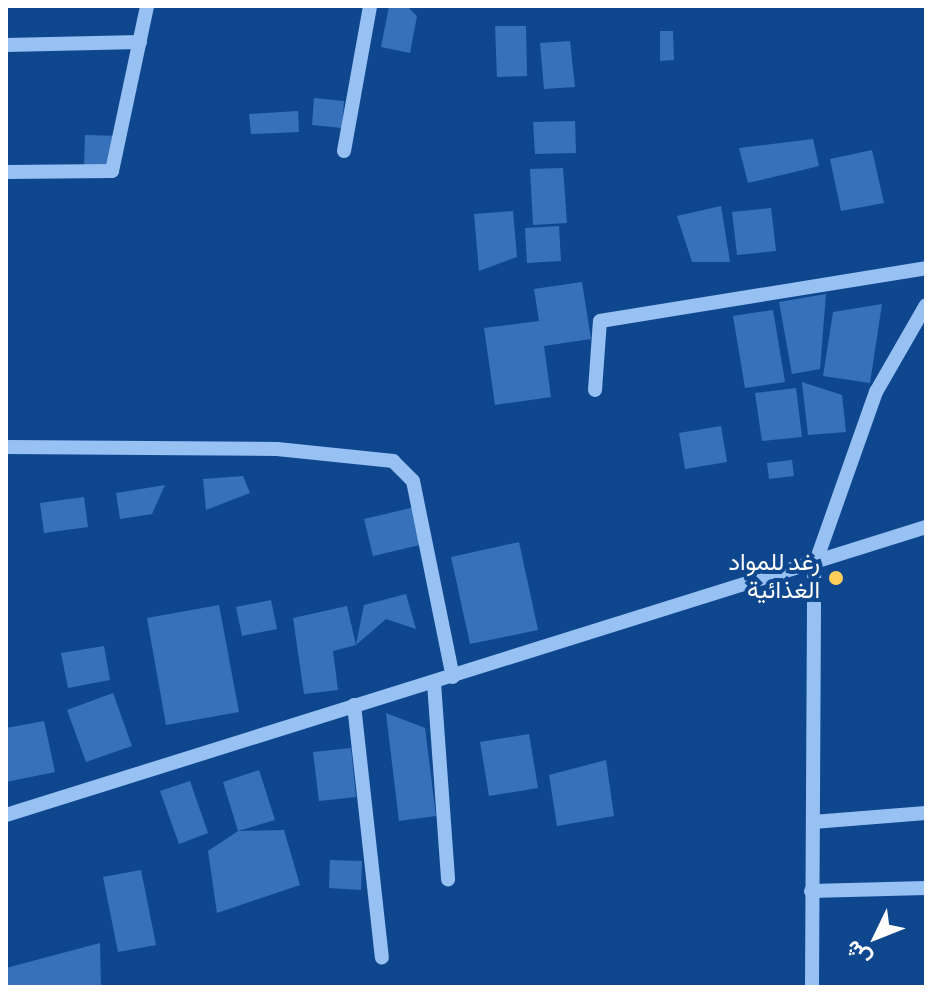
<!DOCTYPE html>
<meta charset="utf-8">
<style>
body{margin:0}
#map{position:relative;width:932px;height:993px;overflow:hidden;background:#0f478f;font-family:"Alegreya Sans",Vazirmatn,sans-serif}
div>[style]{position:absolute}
.building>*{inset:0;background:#3771b9}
.minor>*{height:14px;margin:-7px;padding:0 7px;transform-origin:7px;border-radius:7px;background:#97c1f3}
.dots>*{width:22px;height:22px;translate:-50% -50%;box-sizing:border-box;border:4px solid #0f478f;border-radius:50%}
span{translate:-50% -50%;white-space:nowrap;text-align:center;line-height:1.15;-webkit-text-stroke:8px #0f478f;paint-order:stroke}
.poi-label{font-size:24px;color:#fff}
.right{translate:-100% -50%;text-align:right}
.frame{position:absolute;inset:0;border:8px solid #fff;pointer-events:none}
.north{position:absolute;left:836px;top:897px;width:80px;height:80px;-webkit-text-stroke:6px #0f478f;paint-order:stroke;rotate:227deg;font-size:22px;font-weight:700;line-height:32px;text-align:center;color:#fff}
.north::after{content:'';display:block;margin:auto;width:28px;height:36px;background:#fff;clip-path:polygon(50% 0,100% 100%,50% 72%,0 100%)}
</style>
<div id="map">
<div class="building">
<div style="clip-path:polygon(389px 6px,407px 6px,417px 16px,410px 53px,381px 47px)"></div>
<div style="clip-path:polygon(495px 26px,526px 26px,527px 76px,497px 77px)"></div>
<div style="clip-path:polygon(660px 31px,673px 31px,674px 60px,660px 61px)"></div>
<div style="clip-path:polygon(570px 41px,575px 87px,544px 89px,540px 43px)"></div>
<div style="clip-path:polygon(314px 98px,344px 101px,342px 128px,312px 125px)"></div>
<div style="clip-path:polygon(298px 111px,299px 132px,251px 134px,249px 114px)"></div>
<div style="clip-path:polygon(575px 121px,576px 153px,535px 154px,533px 122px)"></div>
<div style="clip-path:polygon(85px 135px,120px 136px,105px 168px,84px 166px)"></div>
<div style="clip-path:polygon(813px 139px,819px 166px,748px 183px,739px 148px)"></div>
<div style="clip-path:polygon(872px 150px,884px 203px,841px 211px,830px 159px)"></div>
<div style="clip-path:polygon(563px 168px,567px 223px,533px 225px,530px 169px)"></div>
<div style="clip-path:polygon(721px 206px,730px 262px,692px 262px,677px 216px)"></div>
<div style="clip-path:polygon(771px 208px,776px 251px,737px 255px,732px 212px)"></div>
<div style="clip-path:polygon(513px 211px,517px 257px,479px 271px,474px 214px)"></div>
<div style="clip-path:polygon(559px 226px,561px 261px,527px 263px,525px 228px)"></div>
<div style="clip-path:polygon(582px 282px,591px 339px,544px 346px,551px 397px,495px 405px,484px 328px,539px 321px,534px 289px)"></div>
<div style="clip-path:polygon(826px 294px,820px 369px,792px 374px,779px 302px)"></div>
<div style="clip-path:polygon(882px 304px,870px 383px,823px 376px,833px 312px)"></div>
<div style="clip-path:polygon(773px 310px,785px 382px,745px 388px,733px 316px)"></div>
<div style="clip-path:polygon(802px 382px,842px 395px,846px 432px,808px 435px)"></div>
<div style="clip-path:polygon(796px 388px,802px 437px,762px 441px,755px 393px)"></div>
<div style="clip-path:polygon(721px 426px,727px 462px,685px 469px,679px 433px)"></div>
<div style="clip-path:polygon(792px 460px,794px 476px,769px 479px,767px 463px)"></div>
<div style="clip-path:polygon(243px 476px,250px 493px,206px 510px,203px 479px)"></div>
<div style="clip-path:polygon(165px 485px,152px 514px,120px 519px,116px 493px)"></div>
<div style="clip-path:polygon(84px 497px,88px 527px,44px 533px,40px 503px)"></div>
<div style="clip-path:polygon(415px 507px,424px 544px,373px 556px,364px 519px)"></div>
<div style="clip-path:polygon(519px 542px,538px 630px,470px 644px,451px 557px)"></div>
<div style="clip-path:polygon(406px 594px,416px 629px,386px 619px,356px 645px,364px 605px)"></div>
<div style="clip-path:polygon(271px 600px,277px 629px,242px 636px,236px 607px)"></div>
<div style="clip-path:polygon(219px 605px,239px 712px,166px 725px,147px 618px)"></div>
<div style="clip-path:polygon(347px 606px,356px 645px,333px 651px,338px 690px,304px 694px,293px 618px)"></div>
<div style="clip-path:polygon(104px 646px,110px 680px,68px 688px,61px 653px)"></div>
<div style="clip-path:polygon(113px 693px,132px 746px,86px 762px,67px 710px)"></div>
<div style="clip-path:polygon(386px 713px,425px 728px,436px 816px,399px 821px)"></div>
<div style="clip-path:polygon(44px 721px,55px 772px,6px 782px,6px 728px)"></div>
<div style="clip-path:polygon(529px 734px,538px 788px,489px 796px,480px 742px)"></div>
<div style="clip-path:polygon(351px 748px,356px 797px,319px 801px,313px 752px)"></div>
<div style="clip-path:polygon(606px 760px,614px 816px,557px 826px,549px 775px)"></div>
<div style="clip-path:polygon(259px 770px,275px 820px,238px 831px,223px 782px)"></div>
<div style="clip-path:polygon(190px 781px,208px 833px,179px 844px,160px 791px)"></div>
<div style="clip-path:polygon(284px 830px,300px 885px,217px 913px,208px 851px,238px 831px)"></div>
<div style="clip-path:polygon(330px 860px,362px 861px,361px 890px,329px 888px)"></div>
<div style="clip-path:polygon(141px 870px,156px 945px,118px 952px,103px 877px)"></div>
<div style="clip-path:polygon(100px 943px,101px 987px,8px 987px,6px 968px)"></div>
</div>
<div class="minor">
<div style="left:6px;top:45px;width:134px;rotate:-1.3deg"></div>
<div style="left:344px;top:151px;width:147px;rotate:-79.8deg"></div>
<div style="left:6px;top:172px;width:106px;rotate:-0.5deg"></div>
<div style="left:112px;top:171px;width:169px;rotate:-78deg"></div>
<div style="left:595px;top:390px;width:69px;rotate:-85.9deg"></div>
<div style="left:600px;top:321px;width:330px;rotate:-9.2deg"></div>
<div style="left:6px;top:447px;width:271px;rotate:0.4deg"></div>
<div style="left:277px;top:449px;width:117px;rotate:5.9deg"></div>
<div style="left:393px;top:461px;width:28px;rotate:45deg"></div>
<div style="left:413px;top:481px;width:200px;rotate:78.5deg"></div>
<div style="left:434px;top:683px;width:197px;rotate:85.9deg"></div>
<div style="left:354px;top:705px;width:254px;rotate:83.7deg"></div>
<div style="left:6px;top:815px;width:964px;rotate:-17.38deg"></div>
<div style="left:813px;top:822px;width:113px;rotate:-4.6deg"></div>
<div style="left:811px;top:891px;width:115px;rotate:-1.5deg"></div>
<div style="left:812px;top:987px;width:420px;rotate:-89.7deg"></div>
<div style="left:814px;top:567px;width:186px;rotate:-70.5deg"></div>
<div style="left:876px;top:392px;width:100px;rotate:-60.1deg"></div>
</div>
<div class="dots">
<div style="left:836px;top:578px;background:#ffcf5a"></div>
</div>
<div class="poi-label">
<span class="right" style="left:820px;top:578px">رغد للمواد<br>الغذائية</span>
</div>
<div class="frame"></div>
<div class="north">ش</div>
</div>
